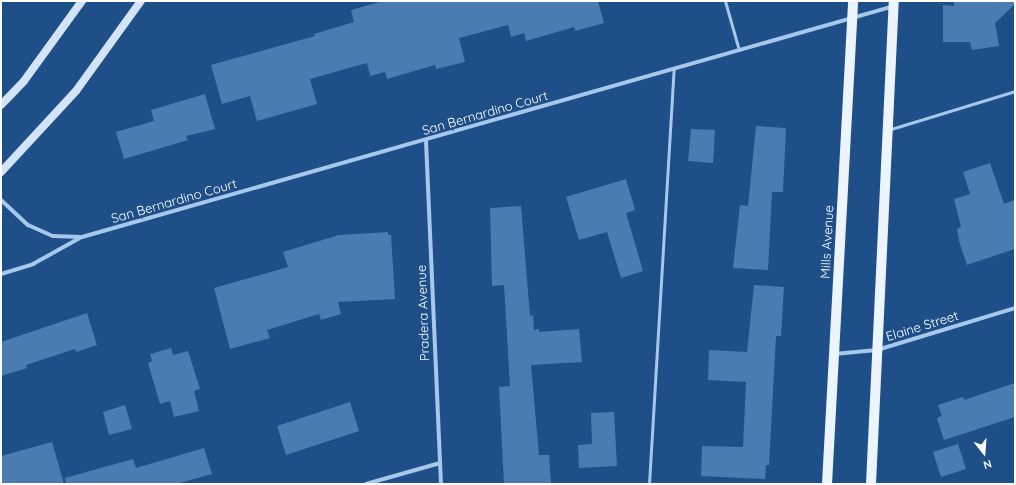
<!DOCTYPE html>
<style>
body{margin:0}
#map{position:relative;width:1016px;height:485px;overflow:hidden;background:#1e4f88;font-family:Quicksand,sans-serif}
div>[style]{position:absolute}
.building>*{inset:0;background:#4a7cb2}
.service>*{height:3px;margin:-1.5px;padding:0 1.5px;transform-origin:1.5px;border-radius:1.5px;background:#a7c8eb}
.minor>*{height:4px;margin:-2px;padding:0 2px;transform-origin:2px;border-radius:2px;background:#a7c8eb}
.secondary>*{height:8px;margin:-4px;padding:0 4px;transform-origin:4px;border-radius:4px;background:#d3e4f8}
.primary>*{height:10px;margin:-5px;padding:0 5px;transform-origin:5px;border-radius:5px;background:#ecf4fe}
span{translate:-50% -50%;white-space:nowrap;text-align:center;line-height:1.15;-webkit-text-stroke:3.5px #1e4f88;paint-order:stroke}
.street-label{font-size:13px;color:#fff}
.frame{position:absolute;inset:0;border:2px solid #fff;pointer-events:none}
.north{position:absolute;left:964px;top:433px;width:40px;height:40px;-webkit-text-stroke:3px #1e4f88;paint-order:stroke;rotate:163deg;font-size:11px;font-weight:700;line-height:16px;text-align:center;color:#fff}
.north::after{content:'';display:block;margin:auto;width:14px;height:18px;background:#fff;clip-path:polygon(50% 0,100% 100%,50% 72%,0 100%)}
</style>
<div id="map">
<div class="building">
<div style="clip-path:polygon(383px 1px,598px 1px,604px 23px,575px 31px,574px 27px,526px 41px,524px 33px,511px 37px,508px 25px,459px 38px,465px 62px,436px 69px,435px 65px,387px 79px,385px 72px,370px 76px,367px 63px,310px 79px,317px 104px,257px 121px,250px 96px,222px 104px,211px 65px,315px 36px,314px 34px,354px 22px,351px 10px)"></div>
<div style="clip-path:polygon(954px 1px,1015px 1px,1015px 4px,995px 23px,999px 46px,972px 50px,970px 42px,943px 42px,943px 5px,954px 6px)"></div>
<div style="clip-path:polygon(205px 94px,215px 129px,186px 136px,188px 140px,124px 159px,116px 132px,154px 121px,151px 110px)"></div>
<div style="clip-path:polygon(756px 126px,786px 128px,783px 192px,772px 192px,768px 270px,733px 268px,740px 205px,748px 206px)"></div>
<div style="clip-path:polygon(691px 129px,715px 130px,713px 163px,688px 161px)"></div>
<div style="clip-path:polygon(990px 163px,1004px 204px,1015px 200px,1015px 249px,967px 265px,959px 241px,957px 229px,961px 227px,954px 199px,970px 194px,963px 172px)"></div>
<div style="clip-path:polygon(626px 179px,635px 210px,626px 213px,643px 271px,621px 278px,607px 232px,579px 240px,566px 197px)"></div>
<div style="clip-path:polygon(521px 206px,530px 316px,533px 315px,534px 330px,539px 329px,539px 332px,579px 329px,582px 362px,531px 365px,539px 455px,549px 455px,551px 484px,504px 484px,499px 387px,510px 386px,504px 285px,492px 286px,490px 208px)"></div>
<div style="clip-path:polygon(388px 232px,388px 235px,391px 235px,395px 299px,338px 302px,341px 314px,321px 320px,319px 314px,267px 330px,270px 338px,230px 349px,214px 288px,288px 267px,283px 252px,339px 235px)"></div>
<div style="clip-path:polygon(754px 285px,784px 287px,781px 336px,776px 336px,769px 465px,766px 465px,765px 479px,701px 476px,702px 446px,743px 447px,746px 382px,708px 380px,709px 350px,747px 352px)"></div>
<div style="clip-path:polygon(87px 313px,97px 345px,76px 352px,75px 349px,26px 365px,27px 368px,1px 376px,1px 342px)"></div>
<div style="clip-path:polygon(171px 348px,173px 355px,188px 351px,200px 389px,194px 391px,199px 411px,174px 417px,170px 401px,160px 404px,148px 363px,152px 361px,150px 354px)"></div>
<div style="clip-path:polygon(1015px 383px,1015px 417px,944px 440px,937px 418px,942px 416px,938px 405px,963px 397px,964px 400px)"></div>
<div style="clip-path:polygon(350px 402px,359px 431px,286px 455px,277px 426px)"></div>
<div style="clip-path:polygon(125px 405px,132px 429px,109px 435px,103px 412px)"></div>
<div style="clip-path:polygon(614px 412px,617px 466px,579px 468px,578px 445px,592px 444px,591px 413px)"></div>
<div style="clip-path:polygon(52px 442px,64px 484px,1px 484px,1px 456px)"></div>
<div style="clip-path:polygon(958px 444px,966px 469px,941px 477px,933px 452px)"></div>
<div style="clip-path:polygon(204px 448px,212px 474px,176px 484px,66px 484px,65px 478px,133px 459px,136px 468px)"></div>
</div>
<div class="service">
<div style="left:725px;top:1px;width:51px;rotate:74.1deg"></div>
<div style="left:891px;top:129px;width:130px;rotate:-17deg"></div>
<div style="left:649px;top:484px;width:416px;rotate:-86.6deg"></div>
</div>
<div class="minor">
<div style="left:426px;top:141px;width:343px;rotate:87.5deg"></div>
<div style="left:1px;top:200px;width:37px;rotate:43deg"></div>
<div style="left:28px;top:225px;width:27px;rotate:24deg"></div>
<div style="left:53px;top:236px;width:29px;rotate:2deg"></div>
<div style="left:82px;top:237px;width:844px;rotate:-15.88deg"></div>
<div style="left:1px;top:274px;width:34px;rotate:-17deg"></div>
<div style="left:33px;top:264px;width:54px;rotate:-29deg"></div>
<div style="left:834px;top:354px;width:43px;rotate:-5.3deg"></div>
<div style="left:877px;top:350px;width:144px;rotate:-16.9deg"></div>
<div style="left:366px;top:484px;width:77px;rotate:-15.8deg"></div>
</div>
<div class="secondary">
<div style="left:1px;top:105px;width:33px;rotate:-46deg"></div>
<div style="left:24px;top:81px;width:99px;rotate:-54.1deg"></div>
<div style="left:1px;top:172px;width:110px;rotate:-47.2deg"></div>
<div style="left:76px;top:91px;width:111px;rotate:-54.2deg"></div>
</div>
<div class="primary">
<div style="left:827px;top:484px;width:484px;rotate:-86.9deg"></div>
<div style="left:871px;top:484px;width:484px;rotate:-87.3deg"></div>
</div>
<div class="street-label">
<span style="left:485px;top:113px;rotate:-16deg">San Bernardino Court</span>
<span style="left:174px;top:201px;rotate:-16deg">San Bernardino Court</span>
<span style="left:827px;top:242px;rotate:-87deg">Mills Avenue</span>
<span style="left:423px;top:313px;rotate:-92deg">Pradera Avenue</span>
<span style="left:922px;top:326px;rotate:-17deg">Elaine Street</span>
</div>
<div class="frame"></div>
<div class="north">N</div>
</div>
